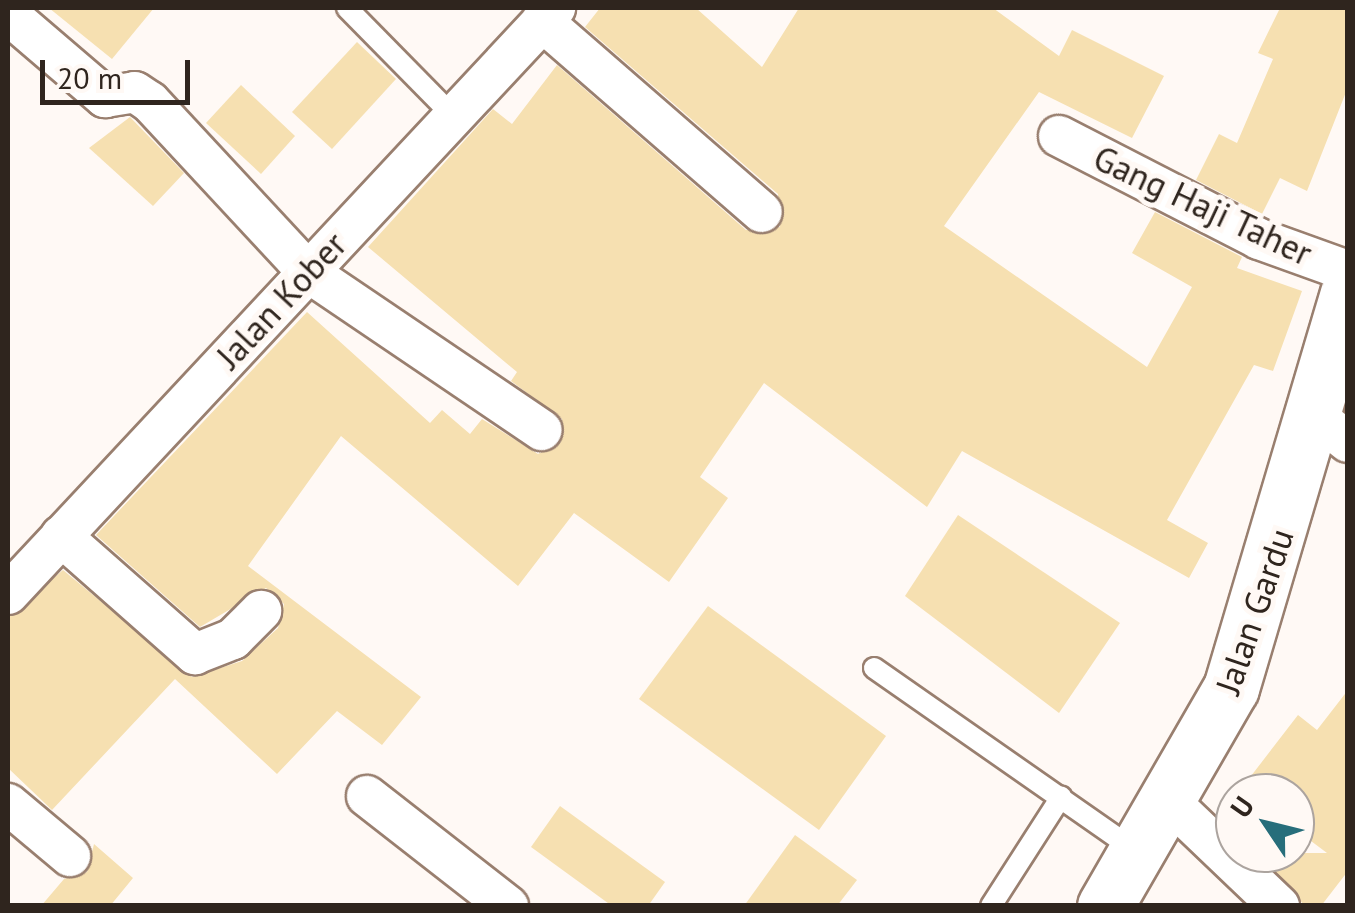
<!DOCTYPE html>
<style>
body{margin:0}
#map{position:relative;width:1355px;height:913px;overflow:hidden;background:#fff9f5;font-family:"PT Sans",sans-serif}
div>[style]{position:absolute}
.building>*{inset:0;background:#f6e0b1}
.roads{filter:drop-shadow(2px 0 #997f6f) drop-shadow(-2px 0 #997f6f) drop-shadow(0 2px #997f6f) drop-shadow(0 -2px #997f6f)}
.lane>*{height:20px;margin:-10px;padding:0 10px;transform-origin:10px;border-radius:10px;background:#fff}
.street>*{height:40px;margin:-20px;padding:0 20px;transform-origin:20px;border-radius:20px;background:#fff}
.secondary>*{height:55px;margin:-27.5px;padding:0 27.5px;transform-origin:27.5px;border-radius:27.5px;background:#fff}
span{translate:-50% -50%;white-space:nowrap;text-align:center;line-height:1.15;-webkit-text-stroke:10px #fff9f5;paint-order:stroke}
.street-label{font-size:35px;color:#2f251e}
.frame{position:absolute;inset:0;border:10px solid #2f251e;pointer-events:none}
.north{position:absolute;left:1215px;top:773px;width:100px;height:100px;box-sizing:border-box;background:#fff9f5;border:2px solid #aca49f;border-radius:50%;rotate:305deg;font-size:28px;font-weight:700;line-height:40px;text-align:center;color:#2f251e}
.north::after{content:'';display:block;margin:auto;width:35px;height:45px;background:#276e7b;clip-path:polygon(50% 0,100% 100%,50% 72%,0 100%)}
.scale{position:absolute;left:40px;top:60px;width:150px;height:45px;box-sizing:border-box;border:5px solid #2f251e;border-top:0;padding-left:12px;font-size:30px;line-height:35px;white-space:nowrap;color:#2f251e;-webkit-text-stroke:8px #fff9f5;paint-order:stroke}
</style>
<div id="map">
<div class="building">
<div style="clip-path:polygon(49px 8px,154px 8px,112px 59px)"></div>
<div style="clip-path:polygon(600px 8px,696px 8px,762px 67px,799px 8px,993px 8px,1059px 56px,1072px 30px,1164px 76px,1132px 138px,1039px 92px,944px 226px,1147px 367px,1192px 287px,1132px 253px,1155px 212px,1242px 257px,1237px 268px,1302px 291px,1273px 371px,1254px 365px,1167px 520px,1208px 543px,1189px 578px,962px 451px,927px 507px,764px 383px,700px 477px,728px 498px,669px 582px,574px 513px,518px 586px,341px 436px,248px 566px,421px 697px,382px 745px,337px 711px,277px 774px,175px 679px,52px 810px,8px 768px,8px 617px,63px 570px,192px 677px,242px 661px,278px 628px,284px 604px,266px 588px,200px 627px,96px 535px,307px 312px,430px 423px,442px 410px,470px 434px,482px 419px,538px 454px,561px 442px,562px 419px,511px 381px,517px 372px,368px 247px,493px 109px,512px 124px,557px 65px,746px 230px,780px 227px,778px 194px,585px 27px)"></div>
<div style="clip-path:polygon(1280px 8px,1348px 8px,1348px 87px,1307px 191px,1280px 178px,1262px 214px,1196px 180px,1219px 134px,1237px 143px,1273px 59px,1258px 53px)"></div>
<div style="clip-path:polygon(357px 42px,396px 79px,332px 149px,292px 112px)"></div>
<div style="clip-path:polygon(241px 85px,295px 136px,261px 174px,206px 123px)"></div>
<div style="clip-path:polygon(130px 117px,184px 173px,153px 206px,89px 148px)"></div>
<div style="clip-path:polygon(958px 515px,1120px 623px,1059px 713px,905px 596px)"></div>
<div style="clip-path:polygon(708px 606px,886px 736px,819px 830px,639px 699px)"></div>
<div style="clip-path:polygon(1348px 690px,1348px 871px,1321px 906px,1305px 906px,1258px 853px,1327px 853px,1295px 829px,1295px 793px,1241px 789px,1298px 715px,1317px 730px)"></div>
<div style="clip-path:polygon(560px 806px,665px 882px,648px 906px,612px 906px,531px 847px)"></div>
<div style="clip-path:polygon(795px 835px,857px 880px,837px 906px,744px 906px)"></div>
<div style="clip-path:polygon(94px 844px,133px 878px,110px 906px,41px 906px,64px 879px,87px 872px)"></div>
</div>
<div class="roads">
<div class="lane">
<div style="left:347px;top:8px;width:151px;rotate:45.5deg"></div>
<div style="left:874px;top:668px;width:318px;rotate:34.9deg"></div>
<div style="left:991px;top:906px;width:130px;rotate:-57.3deg"></div>
</div>
<div class="street">
<div style="left:8px;top:14px;width:128px;rotate:40.6deg"></div>
<div style="left:105px;top:97px;width:30px;rotate:-9deg"></div>
<div style="left:135px;top:92px;width:18px;rotate:34deg"></div>
<div style="left:150px;top:102px;width:232px;rotate:47.1deg"></div>
<div style="left:308px;top:272px;width:282px;rotate:34.1deg"></div>
<div style="left:542px;top:21px;width:291px;rotate:41deg"></div>
<div style="left:1059px;top:136px;width:225px;rotate:27.2deg"></div>
<div style="left:1259px;top:239px;width:95px;rotate:19.8deg"></div>
<div style="left:1314px;top:415px;width:43px;rotate:38.5deg"></div>
<div style="left:61px;top:536px;width:179px;rotate:41.4deg"></div>
<div style="left:195px;top:654px;width:41px;rotate:-21.5deg"></div>
<div style="left:233px;top:639px;width:40px;rotate:-45deg"></div>
<div style="left:8px;top:594px;width:802px;rotate:-46.97deg"></div>
<div style="left:367px;top:796px;width:179px;rotate:38deg"></div>
<div style="left:1170px;top:802px;width:151px;rotate:43.7deg"></div>
<div style="left:8px;top:804px;width:81px;rotate:40deg"></div>
</div>
<div class="secondary">
<div style="left:1105px;top:906px;width:252px;rotate:-60deg"></div>
<div style="left:1231px;top:688px;width:411px;rotate:-73.5deg"></div>
</div>
</div>
<div class="street-label">
<span style="left:1203px;top:205px;rotate:25deg">Gang Haji Taher</span>
<span style="left:281px;top:300px;rotate:-47deg">Jalan Kober</span>
<span style="left:1254px;top:611px;rotate:-71deg">Jalan Gardu</span>
</div>
<div class="frame"></div>
<div class="north">U</div>
<div class="scale">20 m</div>
</div>
